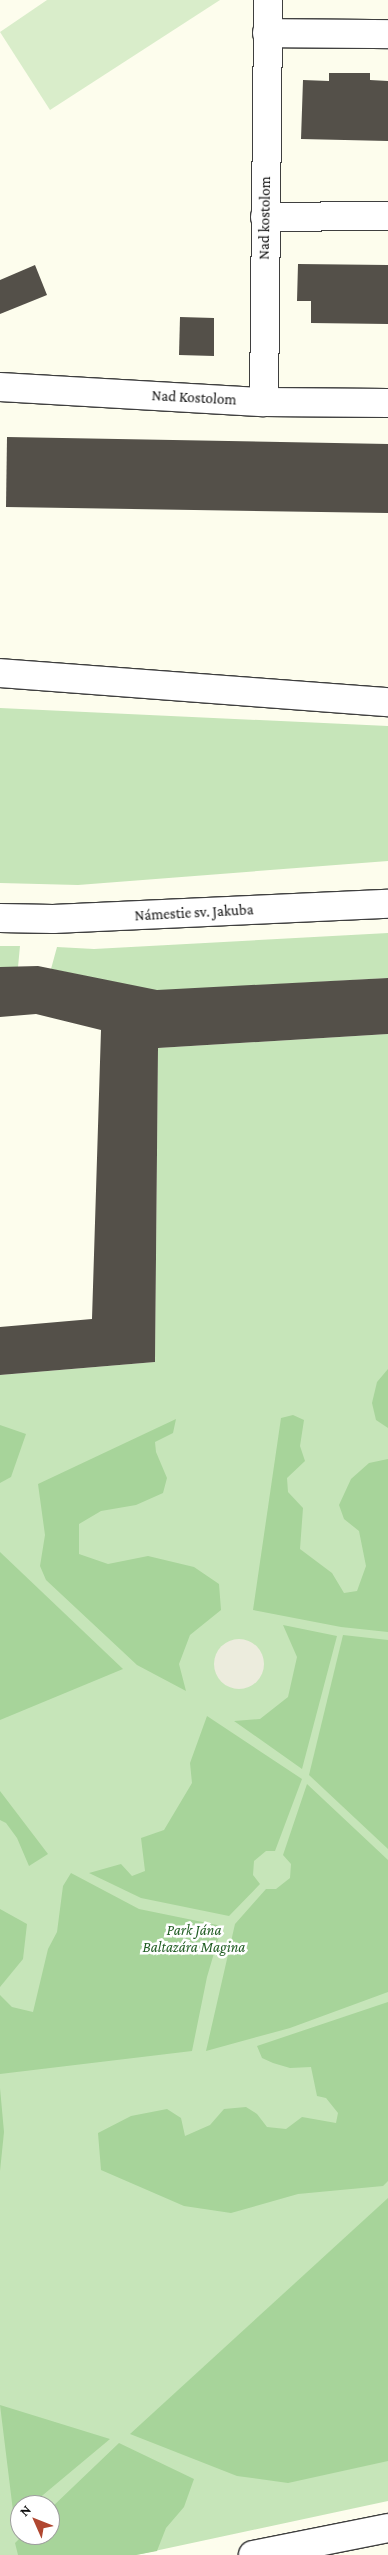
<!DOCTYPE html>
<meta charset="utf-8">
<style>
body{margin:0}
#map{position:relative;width:388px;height:2555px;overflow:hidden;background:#fdfded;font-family:"Crimson Pro",serif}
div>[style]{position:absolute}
.green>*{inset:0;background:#c6e5b9}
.forest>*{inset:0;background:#a7d49a}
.pitch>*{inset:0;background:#d9edca}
.plaza>*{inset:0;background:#ececdd}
.round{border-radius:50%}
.building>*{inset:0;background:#545049}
.roads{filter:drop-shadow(1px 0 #3f3f3f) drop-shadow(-1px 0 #3f3f3f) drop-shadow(0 1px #3f3f3f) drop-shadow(0 -1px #3f3f3f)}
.minor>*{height:28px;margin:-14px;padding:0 14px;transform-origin:14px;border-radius:14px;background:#fff}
span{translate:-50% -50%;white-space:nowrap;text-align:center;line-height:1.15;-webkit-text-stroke:5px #fff;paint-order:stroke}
.street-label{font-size:15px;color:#0c0c0c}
.park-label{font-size:15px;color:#225e24;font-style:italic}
.north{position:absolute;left:10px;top:2495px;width:50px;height:50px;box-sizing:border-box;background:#fff;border:1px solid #9e9e9e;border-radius:50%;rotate:314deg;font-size:14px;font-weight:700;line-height:20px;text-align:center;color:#0c0c0c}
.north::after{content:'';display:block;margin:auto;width:18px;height:22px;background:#b04730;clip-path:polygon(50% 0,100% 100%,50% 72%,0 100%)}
</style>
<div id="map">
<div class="green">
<div style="clip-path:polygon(0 708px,388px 726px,388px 861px,78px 885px,0 883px)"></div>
<div style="clip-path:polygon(388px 933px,388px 978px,157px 991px,51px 969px,57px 947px,94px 949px)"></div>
<div style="clip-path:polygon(0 946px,20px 946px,18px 967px,0 967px)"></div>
<div style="clip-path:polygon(evenodd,388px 1034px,388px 2501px,136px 2555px,0 2555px,0 1375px,155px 1362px,158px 1048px,388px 1034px,20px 2505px,50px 2505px,50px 2535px,20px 2535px,20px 2505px)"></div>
</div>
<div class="forest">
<div style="clip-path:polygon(388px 1369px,388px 1428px,376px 1420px,372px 1403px,377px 1382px)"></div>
<div style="clip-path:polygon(293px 1415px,304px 1420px,300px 1446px,305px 1461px,287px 1478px,288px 1492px,303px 1508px,300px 1549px,332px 1573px,344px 1593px,357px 1591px,366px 1566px,359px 1531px,344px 1519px,339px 1505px,351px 1479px,369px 1463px,388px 1459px,388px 1632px,341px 1627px,253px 1610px,281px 1418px)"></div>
<div style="clip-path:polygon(176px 1419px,173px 1433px,155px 1442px,156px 1452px,167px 1478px,163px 1493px,136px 1505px,101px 1511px,79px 1524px,79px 1554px,108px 1564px,148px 1556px,194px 1567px,219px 1584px,221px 1610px,190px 1635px,179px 1664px,186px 1691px,137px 1665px,46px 1580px,40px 1566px,45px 1535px,38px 1484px)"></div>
<div style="clip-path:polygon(0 1425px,26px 1434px,11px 1477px,0 1483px)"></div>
<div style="clip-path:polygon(0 1552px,123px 1669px,0 1720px)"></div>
<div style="clip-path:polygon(283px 1625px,337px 1636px,302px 1769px,234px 1721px,260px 1719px,288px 1697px,297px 1657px)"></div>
<div style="clip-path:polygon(343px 1635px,388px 1640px,388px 1849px,309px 1775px)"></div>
<div style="clip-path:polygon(207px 1716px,302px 1779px,275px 1851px,266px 1851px,254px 1861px,253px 1875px,260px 1884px,229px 1916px,141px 1898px,89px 1873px,121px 1864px,132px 1876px,145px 1871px,141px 1838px,164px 1830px,192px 1783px,190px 1763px)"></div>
<div style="clip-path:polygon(307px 1784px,388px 1860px,388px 1992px,290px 2028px,206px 2051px,235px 1924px,266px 1889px,276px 1889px,290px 1878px,291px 1864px,283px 1855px)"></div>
<div style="clip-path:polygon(0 1791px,48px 1854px,29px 1866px,17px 1838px,6px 1823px,0 1820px)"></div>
<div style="clip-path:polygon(71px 1873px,139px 1909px,222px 1926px,207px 1977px,192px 2051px,0 2074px,0 1995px,12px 2007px,33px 2012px,48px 1949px,57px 1932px,63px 1886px)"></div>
<div style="clip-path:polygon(0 1909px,27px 1924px,23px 1959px,0 1987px)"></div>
<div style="clip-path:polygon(388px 2002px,388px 2181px,383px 2186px,298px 2194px,231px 2213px,184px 2206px,101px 2170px,98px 2133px,131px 2116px,167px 2109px,181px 2118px,185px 2136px,210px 2125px,224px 2109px,246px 2107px,257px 2114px,267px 2127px,286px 2129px,302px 2117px,336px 2123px,338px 2113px,326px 2098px,317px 2096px,311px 2067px,290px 2068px,273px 2063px,262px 2058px,257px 2046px)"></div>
<div style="clip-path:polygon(0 2088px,4px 2132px,0 2171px)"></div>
<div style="clip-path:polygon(388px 2198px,388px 2461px,288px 2483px,237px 2476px,130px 2434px)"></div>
<div style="clip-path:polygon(0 2405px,110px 2439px,31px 2505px,20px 2505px,20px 2514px,14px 2519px)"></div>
<div style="clip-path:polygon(119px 2443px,194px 2479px,184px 2507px,166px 2528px,157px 2551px,136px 2555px,18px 2555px,15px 2543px,23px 2535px,50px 2535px,50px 2509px)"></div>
</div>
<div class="pitch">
<div style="clip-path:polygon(47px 0,220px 0,50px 110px,0 32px)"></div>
</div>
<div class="plaza">
<div class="round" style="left:214px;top:1639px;width:50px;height:50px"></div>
</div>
<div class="building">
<div style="clip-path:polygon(329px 73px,370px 73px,370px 80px,388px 81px,388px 141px,301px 139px,303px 80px,329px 81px)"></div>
<div style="clip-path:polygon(298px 264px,388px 265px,388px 324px,311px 323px,311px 301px,297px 301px)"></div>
<div style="clip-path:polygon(35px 265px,47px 295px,0 314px,0 280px)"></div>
<div style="clip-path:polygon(180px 317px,214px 318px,214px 356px,179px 355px)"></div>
<div style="clip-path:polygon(7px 437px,388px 444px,388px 513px,6px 507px)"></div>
<div style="clip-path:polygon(38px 966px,157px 990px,388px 978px,388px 1034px,158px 1048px,155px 1362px,0 1375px,0 1327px,92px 1319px,101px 1030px,36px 1014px,0 1017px,0 967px)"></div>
</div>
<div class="roads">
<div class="minor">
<div style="left:267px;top:33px;width:121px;rotate:0.5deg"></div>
<div style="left:265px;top:217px;width:123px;rotate:-0.5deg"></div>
<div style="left:0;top:387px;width:264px;rotate:3.3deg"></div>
<div style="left:264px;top:402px;width:124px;rotate:0.5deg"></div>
<div style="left:264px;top:402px;width:402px;rotate:-89.4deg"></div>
<div style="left:0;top:673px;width:389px;rotate:4.3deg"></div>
<div style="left:0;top:918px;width:53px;rotate:1.1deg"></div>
<div style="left:53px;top:919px;width:335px;rotate:-2.6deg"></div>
<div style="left:253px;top:2555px;width:138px;rotate:-11.3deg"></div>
</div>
</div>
<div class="street-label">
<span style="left:265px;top:218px;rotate:-89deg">Nad kostolom</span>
<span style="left:194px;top:398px;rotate:3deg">Nad Kostolom</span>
<span style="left:194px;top:913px;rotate:-3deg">Námestie sv. Jakuba</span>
</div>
<div class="park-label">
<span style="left:194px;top:1939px">Park Jána<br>Baltazára Magina</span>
</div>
<div class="north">N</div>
</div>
